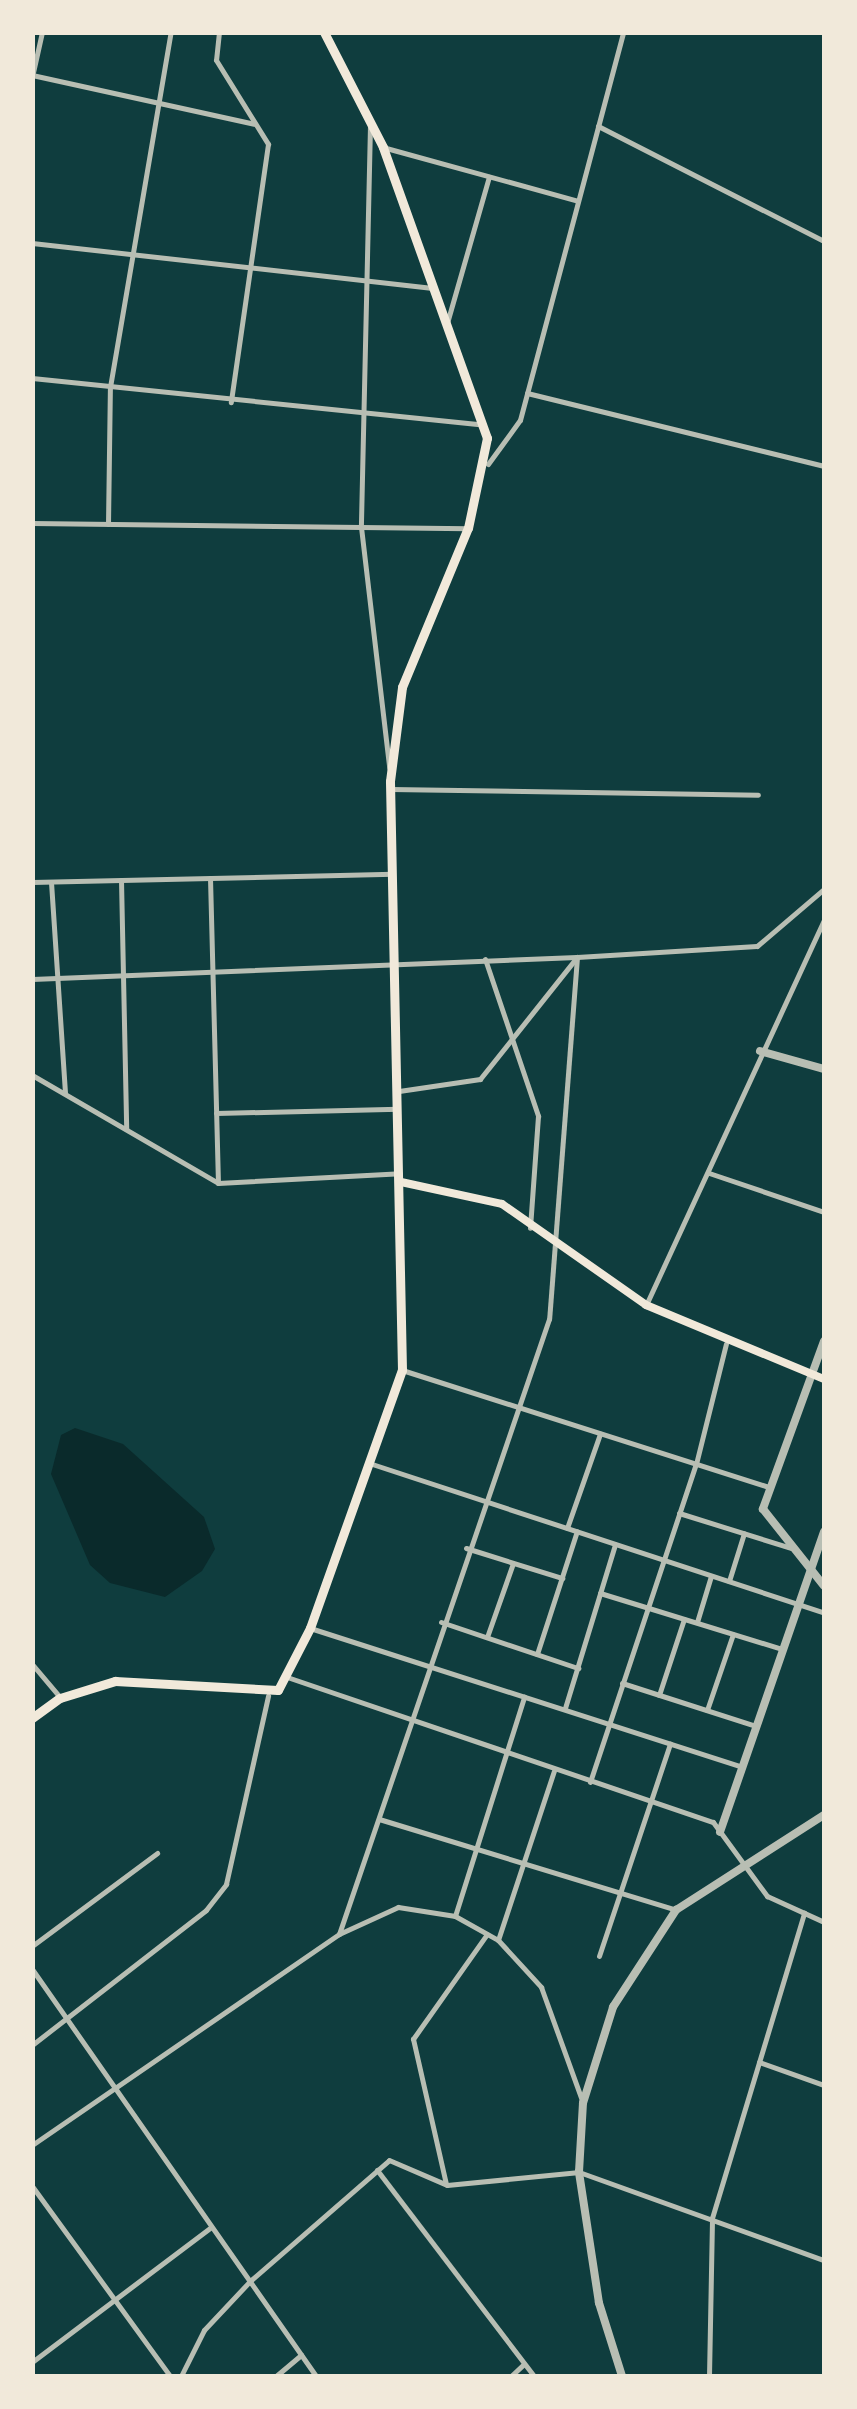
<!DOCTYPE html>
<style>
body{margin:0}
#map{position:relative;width:857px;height:2409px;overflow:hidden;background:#0f3d3e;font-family:"Golos Text",sans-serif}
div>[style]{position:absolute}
.water>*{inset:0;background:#0a2a2b}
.minor>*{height:5px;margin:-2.5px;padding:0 2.5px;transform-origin:2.5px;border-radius:2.5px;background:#b8beb3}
.tertiary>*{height:8px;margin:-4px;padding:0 4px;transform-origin:4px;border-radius:4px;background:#b8beb3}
.secondary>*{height:8px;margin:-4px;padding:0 4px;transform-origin:4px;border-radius:4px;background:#f1e9da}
.trunk>*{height:9px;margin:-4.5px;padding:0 4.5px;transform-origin:4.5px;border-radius:4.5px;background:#f1e9da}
span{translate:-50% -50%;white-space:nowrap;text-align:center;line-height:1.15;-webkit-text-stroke:8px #f1e9da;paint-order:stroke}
.frame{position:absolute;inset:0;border:35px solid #f1e9da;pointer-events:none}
</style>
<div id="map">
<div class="water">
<div style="clip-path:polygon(75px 1428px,123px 1444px,204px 1517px,215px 1549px,202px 1571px,165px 1597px,110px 1583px,90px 1565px,51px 1474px,61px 1435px)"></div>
</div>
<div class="minor">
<div style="left:219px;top:32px;width:28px;rotate:96deg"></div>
<div style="left:216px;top:60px;width:99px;rotate:58.2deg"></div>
<div style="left:268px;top:144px;width:261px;rotate:98.2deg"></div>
<div style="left:32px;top:75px;width:227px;rotate:12.4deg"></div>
<div style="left:32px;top:77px;width:46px;rotate:-77.5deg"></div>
<div style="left:370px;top:125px;width:402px;rotate:91.3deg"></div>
<div style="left:361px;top:527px;width:242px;rotate:83.3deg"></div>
<div style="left:598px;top:126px;width:254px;rotate:27deg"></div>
<div style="left:386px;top:148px;width:199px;rotate:15.4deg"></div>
<div style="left:32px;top:243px;width:403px;rotate:6.4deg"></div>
<div style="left:447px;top:323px;width:152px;rotate:-74deg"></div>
<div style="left:32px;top:378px;width:450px;rotate:5.9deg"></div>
<div style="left:527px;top:393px;width:306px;rotate:13.8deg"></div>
<div style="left:488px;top:464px;width:54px;rotate:-54deg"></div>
<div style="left:520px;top:420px;width:401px;rotate:-75.1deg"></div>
<div style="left:32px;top:523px;width:436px;rotate:0.7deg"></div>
<div style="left:108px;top:524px;width:137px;rotate:-89.2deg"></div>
<div style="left:110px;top:387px;width:360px;rotate:-80.3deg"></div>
<div style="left:391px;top:789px;width:367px;rotate:0.9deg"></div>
<div style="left:210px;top:878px;width:305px;rotate:88.5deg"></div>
<div style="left:121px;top:880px;width:249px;rotate:88.8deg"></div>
<div style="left:32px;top:882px;width:361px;rotate:-1.3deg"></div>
<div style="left:51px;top:882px;width:211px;rotate:86.2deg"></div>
<div style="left:485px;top:959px;width:166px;rotate:71.3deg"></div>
<div style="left:538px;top:1116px;width:112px;rotate:94.1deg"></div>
<div style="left:32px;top:979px;width:545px;rotate:-2.31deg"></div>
<div style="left:577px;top:957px;width:363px;rotate:94.4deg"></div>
<div style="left:549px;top:1319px;width:650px;rotate:108.85deg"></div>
<div style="left:32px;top:1075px;width:215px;rotate:30.1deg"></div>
<div style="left:218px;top:1183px;width:182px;rotate:-3.1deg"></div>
<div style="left:399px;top:1091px;width:82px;rotate:-8.4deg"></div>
<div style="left:480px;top:1079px;width:156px;rotate:-51.5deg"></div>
<div style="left:577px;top:957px;width:180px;rotate:-3.5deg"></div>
<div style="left:757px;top:946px;width:88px;rotate:-40.4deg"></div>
<div style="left:216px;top:1113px;width:182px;rotate:-1.3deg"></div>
<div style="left:709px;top:1173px;width:121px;rotate:18.7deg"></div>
<div style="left:646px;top:1305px;width:425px;rotate:-65.2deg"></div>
<div style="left:402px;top:1370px;width:384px;rotate:17.7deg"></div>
<div style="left:369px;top:1463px;width:479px;rotate:18.2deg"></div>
<div style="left:679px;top:1513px;width:117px;rotate:17.4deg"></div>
<div style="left:567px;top:1528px;width:100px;rotate:-70.7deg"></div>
<div style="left:466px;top:1548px;width:101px;rotate:17.4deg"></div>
<div style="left:729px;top:1581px;width:50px;rotate:-72.6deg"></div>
<div style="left:600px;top:1593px;width:190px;rotate:17.1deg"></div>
<div style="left:441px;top:1622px;width:145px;rotate:18.6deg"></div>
<div style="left:697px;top:1622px;width:48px;rotate:-73.1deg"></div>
<div style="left:310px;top:1628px;width:454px;rotate:17.8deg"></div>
<div style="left:487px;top:1637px;width:78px;rotate:-70.6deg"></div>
<div style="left:537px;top:1654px;width:129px;rotate:-72deg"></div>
<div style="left:32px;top:1664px;width:42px;rotate:49.8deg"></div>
<div style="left:287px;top:1677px;width:450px;rotate:18.8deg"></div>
<div style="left:713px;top:1822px;width:92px;rotate:53.9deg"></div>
<div style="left:767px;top:1896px;width:63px;rotate:24.5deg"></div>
<div style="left:622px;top:1683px;width:141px;rotate:17.8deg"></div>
<div style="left:659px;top:1695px;width:80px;rotate:-71.8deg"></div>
<div style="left:565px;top:1708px;width:171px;rotate:-73deg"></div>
<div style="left:707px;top:1710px;width:80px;rotate:-71.1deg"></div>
<div style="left:590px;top:1782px;width:335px;rotate:-71.6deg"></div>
<div style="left:696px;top:1464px;width:124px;rotate:-76deg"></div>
<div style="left:379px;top:1819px;width:311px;rotate:17deg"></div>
<div style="left:455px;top:1916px;width:230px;rotate:-72.5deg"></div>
<div style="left:498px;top:1940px;width:178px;rotate:-71.7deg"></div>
<div style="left:32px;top:1946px;width:156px;rotate:-36.6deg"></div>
<div style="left:599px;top:1956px;width:224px;rotate:-71.5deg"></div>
<div style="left:32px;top:1969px;width:496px;rotate:55.1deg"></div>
<div style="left:32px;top:2045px;width:220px;rotate:-37.8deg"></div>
<div style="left:206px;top:1910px;width:33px;rotate:-52deg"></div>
<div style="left:226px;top:1884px;width:193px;rotate:-77.4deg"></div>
<div style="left:759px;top:2062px;width:69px;rotate:19.5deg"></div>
<div style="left:32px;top:2145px;width:373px;rotate:-34.5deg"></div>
<div style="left:339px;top:1934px;width:65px;rotate:-24.6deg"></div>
<div style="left:398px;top:1907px;width:58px;rotate:9deg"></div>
<div style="left:455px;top:1916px;width:49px;rotate:29.2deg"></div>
<div style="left:498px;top:1940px;width:64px;rotate:47.5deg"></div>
<div style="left:541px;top:1987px;width:120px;rotate:70.1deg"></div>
<div style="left:377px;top:2170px;width:259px;rotate:52.7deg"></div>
<div style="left:446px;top:2184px;width:149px;rotate:-102.8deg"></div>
<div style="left:413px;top:2039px;width:128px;rotate:-54.8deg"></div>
<div style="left:32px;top:2186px;width:235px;rotate:54deg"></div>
<div style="left:32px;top:2362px;width:224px;rotate:-37deg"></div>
<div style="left:181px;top:2376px;width:51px;rotate:-63.4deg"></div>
<div style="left:204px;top:2330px;width:67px;rotate:-46.8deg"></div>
<div style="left:250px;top:2281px;width:184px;rotate:-41deg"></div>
<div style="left:389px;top:2160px;width:63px;rotate:23.3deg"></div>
<div style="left:447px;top:2185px;width:133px;rotate:-5.6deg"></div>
<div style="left:579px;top:2172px;width:260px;rotate:19.8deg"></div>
<div style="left:276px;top:2376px;width:33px;rotate:-40deg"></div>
<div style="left:511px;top:2376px;width:16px;rotate:-43deg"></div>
<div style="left:709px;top:2376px;width:158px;rotate:-88.9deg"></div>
<div style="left:712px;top:2218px;width:319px;rotate:-73.2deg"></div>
</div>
<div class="tertiary">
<div style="left:760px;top:1051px;width:66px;rotate:15.7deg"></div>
<div style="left:824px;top:1341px;width:179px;rotate:110deg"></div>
<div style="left:763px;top:1509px;width:98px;rotate:51.6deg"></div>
<div style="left:720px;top:1832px;width:318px;rotate:-70.9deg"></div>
<div style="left:622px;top:2376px;width:77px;rotate:-107.5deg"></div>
<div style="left:599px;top:2303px;width:133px;rotate:-98.7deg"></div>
<div style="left:579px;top:2172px;width:69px;rotate:-86.7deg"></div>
<div style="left:583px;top:2103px;width:101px;rotate:-72.6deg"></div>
<div style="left:613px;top:2007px;width:116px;rotate:-57deg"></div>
<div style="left:676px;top:1910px;width:176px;rotate:-32.7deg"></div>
</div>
<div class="secondary">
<div style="left:401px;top:1182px;width:103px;rotate:12.3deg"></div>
<div style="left:502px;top:1204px;width:176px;rotate:35deg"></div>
<div style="left:646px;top:1305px;width:193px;rotate:22.6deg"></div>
</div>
<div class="trunk">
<div style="left:32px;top:1718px;width:34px;rotate:-36deg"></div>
<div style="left:60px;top:1698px;width:58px;rotate:-17.2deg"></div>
<div style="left:115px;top:1681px;width:163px;rotate:3.2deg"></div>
<div style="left:278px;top:1690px;width:70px;rotate:-62.7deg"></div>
<div style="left:310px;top:1628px;width:274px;rotate:-70.4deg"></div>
<div style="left:402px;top:1370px;width:589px;rotate:-91.17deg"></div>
<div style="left:390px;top:781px;width:95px;rotate:-82.7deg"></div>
<div style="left:402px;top:687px;width:172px;rotate:-67.5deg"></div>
<div style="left:468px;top:528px;width:92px;rotate:-78.1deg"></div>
<div style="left:487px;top:438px;width:309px;rotate:-109.7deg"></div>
<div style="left:383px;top:147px;width:129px;rotate:-117.2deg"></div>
</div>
<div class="frame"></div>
</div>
